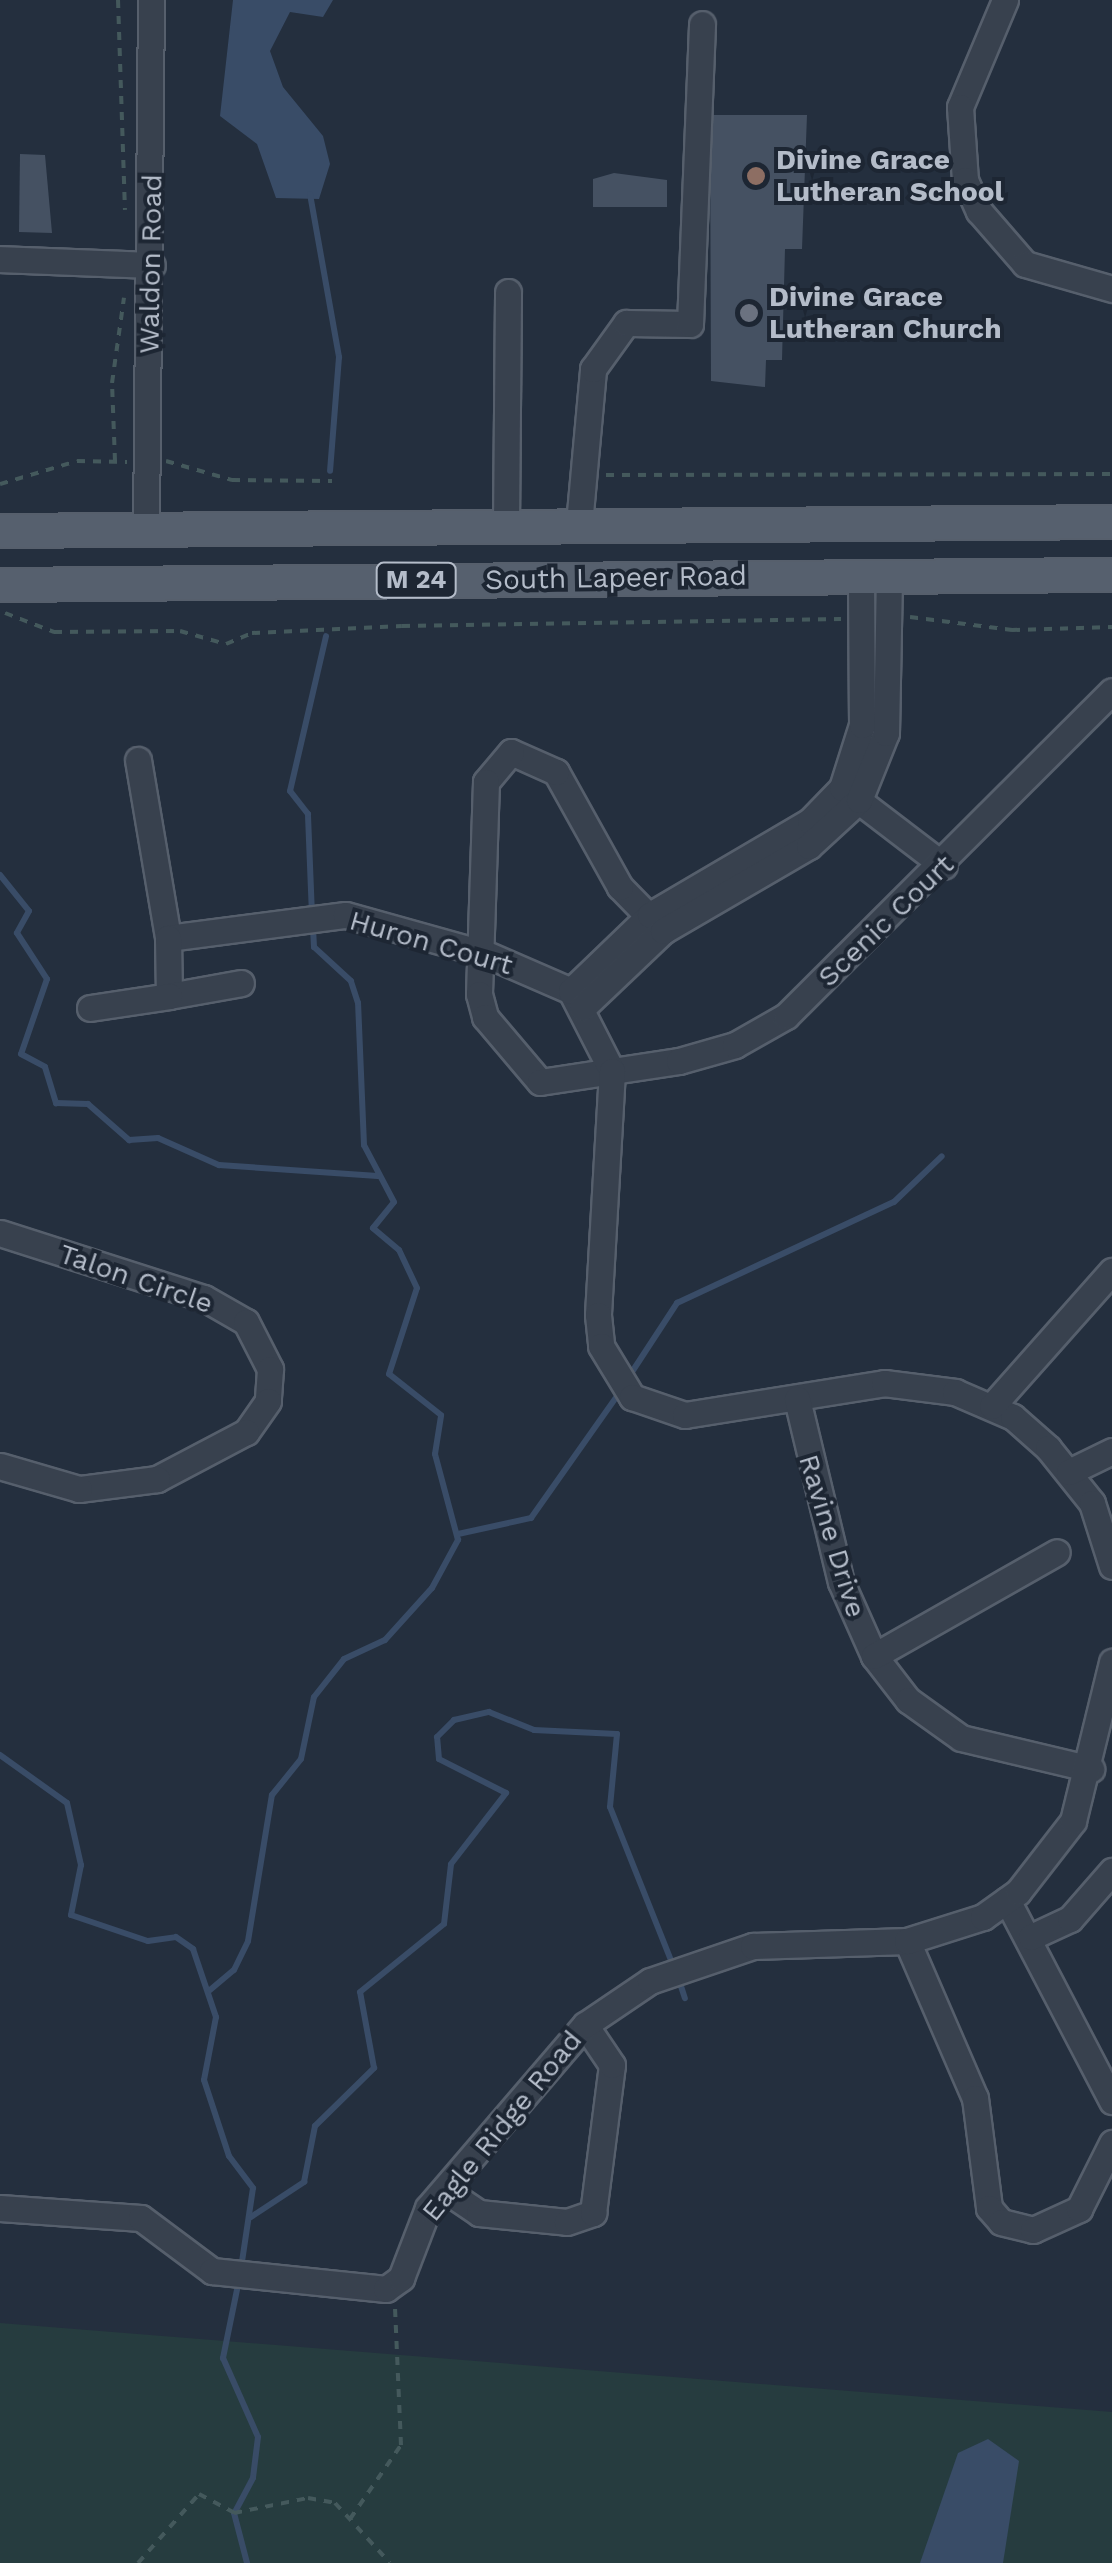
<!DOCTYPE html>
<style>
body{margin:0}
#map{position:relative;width:1112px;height:2563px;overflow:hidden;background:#242f3e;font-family:"Work Sans",sans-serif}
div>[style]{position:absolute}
.green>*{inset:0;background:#263c3f}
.water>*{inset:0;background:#394c67}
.stream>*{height:6px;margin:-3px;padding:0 3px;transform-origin:3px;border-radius:3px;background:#394c67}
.building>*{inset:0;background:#455162}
.path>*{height:4px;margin-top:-2px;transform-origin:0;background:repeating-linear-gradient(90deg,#44595c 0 8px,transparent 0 16px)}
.roads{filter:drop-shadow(2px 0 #565f6c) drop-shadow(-2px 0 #565f6c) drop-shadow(0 2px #565f6c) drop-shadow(0 -2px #565f6c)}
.minor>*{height:25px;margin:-12.5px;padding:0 12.5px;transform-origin:12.5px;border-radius:12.5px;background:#38414e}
.major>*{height:32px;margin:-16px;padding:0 16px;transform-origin:16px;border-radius:16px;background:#56606e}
.dots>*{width:28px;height:28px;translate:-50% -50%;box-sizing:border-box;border:5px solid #1d2633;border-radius:50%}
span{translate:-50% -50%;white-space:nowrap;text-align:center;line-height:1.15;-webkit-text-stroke:8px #1d2633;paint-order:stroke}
.shield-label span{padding:2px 8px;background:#1d2633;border:2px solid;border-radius:8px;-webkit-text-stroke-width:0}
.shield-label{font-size:25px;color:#b4bcc9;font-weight:700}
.poi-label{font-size:28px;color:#b4bcc9;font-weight:700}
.left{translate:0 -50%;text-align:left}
.street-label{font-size:28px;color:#b4bcc9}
</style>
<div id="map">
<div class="green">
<div style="clip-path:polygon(0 2323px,1112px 2412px,1112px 2563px,0 2563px)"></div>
</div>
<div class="water">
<div style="clip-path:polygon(233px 0,333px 0,323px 17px,290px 12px,270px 51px,283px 87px,323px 136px,330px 164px,319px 199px,276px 198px,257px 144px,220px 116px)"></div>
<div style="clip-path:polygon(988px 2439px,1019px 2461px,1003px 2563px,920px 2563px,958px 2453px)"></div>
</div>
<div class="stream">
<div style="left:310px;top:194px;width:166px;rotate:79.9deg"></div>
<div style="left:339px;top:357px;width:114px;rotate:94.5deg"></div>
<div style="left:0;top:875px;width:46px;rotate:51.1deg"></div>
<div style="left:29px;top:911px;width:25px;rotate:119deg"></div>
<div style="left:17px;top:933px;width:55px;rotate:56.9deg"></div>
<div style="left:47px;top:979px;width:79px;rotate:109.1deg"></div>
<div style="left:21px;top:1054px;width:27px;rotate:28deg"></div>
<div style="left:45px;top:1067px;width:38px;rotate:73deg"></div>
<div style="left:56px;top:1103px;width:32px;rotate:2deg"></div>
<div style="left:88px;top:1104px;width:55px;rotate:41.3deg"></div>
<div style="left:129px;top:1140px;width:29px;rotate:-4deg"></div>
<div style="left:158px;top:1138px;width:67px;rotate:23.9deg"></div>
<div style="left:219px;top:1165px;width:159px;rotate:4deg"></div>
<div style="left:312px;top:915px;width:101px;rotate:-92.3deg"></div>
<div style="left:308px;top:814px;width:29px;rotate:-128deg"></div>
<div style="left:290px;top:791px;width:159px;rotate:-76.9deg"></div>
<div style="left:628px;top:1378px;width:90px;rotate:-56.8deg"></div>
<div style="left:677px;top:1303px;width:239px;rotate:-25deg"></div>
<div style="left:894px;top:1202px;width:66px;rotate:-43.8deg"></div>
<div style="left:458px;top:1534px;width:75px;rotate:-12.4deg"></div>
<div style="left:531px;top:1518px;width:158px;rotate:-54.8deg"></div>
<div style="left:0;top:1755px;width:82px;rotate:35.6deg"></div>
<div style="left:67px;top:1803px;width:64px;rotate:77.3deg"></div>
<div style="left:81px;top:1865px;width:51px;rotate:101.3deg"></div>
<div style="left:71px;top:1915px;width:81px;rotate:18.7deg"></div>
<div style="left:148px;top:1941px;width:28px;rotate:-8deg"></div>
<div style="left:176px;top:1937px;width:21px;rotate:35deg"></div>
<div style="left:193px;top:1949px;width:72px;rotate:71.3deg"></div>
<div style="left:216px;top:2017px;width:64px;rotate:100.8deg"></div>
<div style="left:204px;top:2080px;width:80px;rotate:71.8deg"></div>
<div style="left:229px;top:2156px;width:40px;rotate:53deg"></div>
<div style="left:253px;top:2188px;width:81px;rotate:98.5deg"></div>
<div style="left:679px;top:1980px;width:19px;rotate:72deg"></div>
<div style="left:210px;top:1990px;width:31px;rotate:-40deg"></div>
<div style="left:234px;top:1970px;width:32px;rotate:-64deg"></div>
<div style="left:248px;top:1941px;width:148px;rotate:-80.7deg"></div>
<div style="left:272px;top:1795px;width:46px;rotate:-51.1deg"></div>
<div style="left:301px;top:1759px;width:63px;rotate:-78.2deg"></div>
<div style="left:314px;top:1697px;width:48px;rotate:-51.7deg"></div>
<div style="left:344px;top:1659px;width:45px;rotate:-24.9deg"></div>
<div style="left:385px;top:1640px;width:70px;rotate:-47.9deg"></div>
<div style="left:432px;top:1588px;width:55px;rotate:-61.6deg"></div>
<div style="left:458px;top:1540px;width:89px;rotate:-105deg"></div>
<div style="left:435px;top:1454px;width:39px;rotate:-81deg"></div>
<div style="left:441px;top:1415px;width:66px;rotate:-141.7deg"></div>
<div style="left:389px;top:1374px;width:90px;rotate:-72deg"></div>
<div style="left:417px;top:1288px;width:42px;rotate:-115.3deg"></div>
<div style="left:399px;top:1250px;width:34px;rotate:-140deg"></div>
<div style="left:373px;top:1228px;width:33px;rotate:-51deg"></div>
<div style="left:394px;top:1202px;width:64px;rotate:-117.8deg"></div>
<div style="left:364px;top:1145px;width:142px;rotate:-92.4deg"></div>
<div style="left:358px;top:1003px;width:23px;rotate:-108deg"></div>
<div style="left:351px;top:981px;width:50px;rotate:-137.4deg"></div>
<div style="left:314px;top:947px;width:20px;rotate:-93deg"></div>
<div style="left:251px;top:2217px;width:64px;rotate:-33.4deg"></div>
<div style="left:304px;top:2182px;width:57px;rotate:-78.9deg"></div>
<div style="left:315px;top:2126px;width:83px;rotate:-44.5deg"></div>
<div style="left:374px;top:2068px;width:77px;rotate:-100.4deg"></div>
<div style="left:360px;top:1992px;width:108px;rotate:-39deg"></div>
<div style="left:444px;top:1924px;width:60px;rotate:-83.3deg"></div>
<div style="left:451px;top:1864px;width:90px;rotate:-52.2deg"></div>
<div style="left:506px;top:1793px;width:75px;rotate:-153.1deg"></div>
<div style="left:439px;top:1759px;width:22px;rotate:-95deg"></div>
<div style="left:437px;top:1737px;width:24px;rotate:-45deg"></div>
<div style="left:454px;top:1720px;width:36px;rotate:-13deg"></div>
<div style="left:489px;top:1712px;width:48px;rotate:21.8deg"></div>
<div style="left:534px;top:1730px;width:83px;rotate:2.8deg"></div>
<div style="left:617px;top:1734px;width:73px;rotate:95.5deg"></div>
<div style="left:610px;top:1807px;width:173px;rotate:68.3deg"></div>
<div style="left:239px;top:2280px;width:80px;rotate:101.6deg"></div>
<div style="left:223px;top:2358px;width:86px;rotate:66.1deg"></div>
<div style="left:258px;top:2437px;width:41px;rotate:97deg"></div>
<div style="left:253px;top:2478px;width:40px;rotate:118deg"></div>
<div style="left:234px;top:2513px;width:52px;rotate:75.4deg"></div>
</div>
<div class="building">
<div style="clip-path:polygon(710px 115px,807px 115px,802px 249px,785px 249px,782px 360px,766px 360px,765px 387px,711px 381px)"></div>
<div style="clip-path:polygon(20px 154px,45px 155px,52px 233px,19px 232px)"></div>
<div style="clip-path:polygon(614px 173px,667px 180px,667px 207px,593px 207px,593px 179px)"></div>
</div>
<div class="path">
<div style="left:118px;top:0;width:210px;rotate:88.1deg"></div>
<div style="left:115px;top:461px;width:78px;rotate:-92.2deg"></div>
<div style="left:112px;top:383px;width:86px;rotate:-82deg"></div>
<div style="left:166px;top:461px;width:69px;rotate:16.1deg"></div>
<div style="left:232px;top:480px;width:100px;rotate:0.6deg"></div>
<div style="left:606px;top:475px;width:506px;rotate:-0.11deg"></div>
<div style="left:0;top:484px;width:80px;rotate:-16.6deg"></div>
<div style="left:77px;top:461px;width:50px;rotate:1.1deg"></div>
<div style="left:5px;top:613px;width:53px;rotate:21.2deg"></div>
<div style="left:54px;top:632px;width:126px;rotate:-0.5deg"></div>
<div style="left:180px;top:631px;width:48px;rotate:15.8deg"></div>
<div style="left:226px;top:644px;width:28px;rotate:-23deg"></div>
<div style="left:252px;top:633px;width:150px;rotate:-2.7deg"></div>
<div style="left:402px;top:626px;width:439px;rotate:-0.9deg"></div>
<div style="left:910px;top:617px;width:103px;rotate:7.3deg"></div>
<div style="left:1012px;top:630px;width:100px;rotate:-1.7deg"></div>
<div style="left:350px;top:2519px;width:90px;rotate:-55.4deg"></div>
<div style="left:401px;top:2445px;width:137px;rotate:-92.5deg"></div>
<div style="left:138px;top:2563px;width:92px;rotate:-48.5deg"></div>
<div style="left:199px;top:2494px;width:40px;rotate:28deg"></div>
<div style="left:234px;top:2513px;width:76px;rotate:-11.5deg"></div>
<div style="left:308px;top:2498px;width:27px;rotate:10deg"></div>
<div style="left:335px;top:2503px;width:81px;rotate:47.5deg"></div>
</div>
<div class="roads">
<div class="minor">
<div style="left:1005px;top:0;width:116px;rotate:112.8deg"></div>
<div style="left:960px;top:107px;width:73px;rotate:86.1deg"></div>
<div style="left:965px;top:180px;width:34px;rotate:66deg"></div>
<div style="left:979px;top:211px;width:70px;rotate:49deg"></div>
<div style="left:1025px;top:264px;width:91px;rotate:16deg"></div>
<div style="left:0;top:259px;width:152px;rotate:2.3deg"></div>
<div style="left:579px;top:524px;width:156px;rotate:-84.8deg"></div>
<div style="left:593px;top:369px;width:57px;rotate:-54.3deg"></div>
<div style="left:626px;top:323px;width:64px;rotate:0.9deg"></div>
<div style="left:690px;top:324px;width:300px;rotate:-87.7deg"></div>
<div style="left:506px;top:525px;width:233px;rotate:-89.5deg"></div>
<div style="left:146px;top:528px;width:528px;rotate:-89.46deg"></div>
<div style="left:138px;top:760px;width:181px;rotate:80.4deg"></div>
<div style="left:168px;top:938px;width:179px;rotate:-7.4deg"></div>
<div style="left:346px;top:915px;width:145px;rotate:15.6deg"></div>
<div style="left:486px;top:954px;width:93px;rotate:23.5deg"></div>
<div style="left:846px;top:791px;width:123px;rotate:37.4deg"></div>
<div style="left:663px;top:931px;width:62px;rotate:-134.3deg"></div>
<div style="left:620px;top:887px;width:132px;rotate:-119.1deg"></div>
<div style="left:556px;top:772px;width:49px;rotate:-156deg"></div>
<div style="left:511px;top:752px;width:39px;rotate:130deg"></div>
<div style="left:486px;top:782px;width:212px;rotate:91.9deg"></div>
<div style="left:479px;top:994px;width:24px;rotate:75deg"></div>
<div style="left:485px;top:1017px;width:85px;rotate:49.8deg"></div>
<div style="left:540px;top:1082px;width:141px;rotate:-8.6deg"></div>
<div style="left:679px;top:1061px;width:58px;rotate:-15.9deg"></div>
<div style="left:735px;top:1045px;width:59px;rotate:-29.6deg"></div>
<div style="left:786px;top:1016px;width:460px;rotate:-44.9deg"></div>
<div style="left:168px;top:938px;width:58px;rotate:89deg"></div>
<div style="left:169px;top:996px;width:73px;rotate:-10.2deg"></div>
<div style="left:571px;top:991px;width:90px;rotate:62.9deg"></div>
<div style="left:612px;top:1071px;width:244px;rotate:93.3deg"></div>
<div style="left:598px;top:1315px;width:31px;rotate:84deg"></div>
<div style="left:601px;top:1346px;width:60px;rotate:58.7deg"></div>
<div style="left:632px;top:1397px;width:56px;rotate:18.8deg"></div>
<div style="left:685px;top:1415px;width:202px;rotate:-9.1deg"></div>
<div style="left:884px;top:1383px;width:72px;rotate:7.2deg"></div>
<div style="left:955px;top:1392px;width:63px;rotate:23.3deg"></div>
<div style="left:1013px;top:1417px;width:47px;rotate:41.5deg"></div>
<div style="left:1048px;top:1448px;width:70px;rotate:51.3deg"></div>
<div style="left:1092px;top:1503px;width:66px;rotate:72.4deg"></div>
<div style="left:571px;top:991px;width:110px;rotate:-43.9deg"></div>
<div style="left:650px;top:915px;width:186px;rotate:-30.4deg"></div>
<div style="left:810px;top:821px;width:46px;rotate:-45.9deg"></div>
<div style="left:842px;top:788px;width:66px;rotate:-72.4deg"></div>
<div style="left:862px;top:725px;width:150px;rotate:-90.4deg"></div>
<div style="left:90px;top:1008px;width:80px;rotate:-8.6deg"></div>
<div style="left:582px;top:1008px;width:112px;rotate:-43.5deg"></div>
<div style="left:663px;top:931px;width:169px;rotate:-30.2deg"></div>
<div style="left:809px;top:846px;width:68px;rotate:-42.6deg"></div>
<div style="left:859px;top:800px;width:72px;rotate:-68.1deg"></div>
<div style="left:886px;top:733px;width:158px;rotate:-88.9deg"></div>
<div style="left:0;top:1233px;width:214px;rotate:17.7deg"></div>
<div style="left:204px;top:1298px;width:48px;rotate:29.7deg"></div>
<div style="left:246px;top:1322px;width:53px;rotate:62.9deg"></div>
<div style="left:270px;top:1369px;width:32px;rotate:94deg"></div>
<div style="left:268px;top:1401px;width:38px;rotate:125deg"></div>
<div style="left:246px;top:1432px;width:101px;rotate:152.2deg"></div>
<div style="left:157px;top:1479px;width:79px;rotate:172.7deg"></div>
<div style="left:79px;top:1489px;width:82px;rotate:-163.8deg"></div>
<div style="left:797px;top:1399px;width:188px;rotate:76.5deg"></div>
<div style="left:841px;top:1582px;width:81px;rotate:66deg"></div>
<div style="left:874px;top:1656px;width:56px;rotate:52.3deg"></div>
<div style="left:908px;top:1700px;width:65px;rotate:35.6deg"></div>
<div style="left:961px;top:1738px;width:134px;rotate:13.4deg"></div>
<div style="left:992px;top:1406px;width:181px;rotate:-48.4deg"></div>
<div style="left:1069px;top:1472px;width:48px;rotate:-26deg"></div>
<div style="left:874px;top:1656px;width:210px;rotate:-29.6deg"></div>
<div style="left:1007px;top:1900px;width:227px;rotate:62.4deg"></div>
<div style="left:1031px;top:1937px;width:43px;rotate:-24.8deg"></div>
<div style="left:1070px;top:1919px;width:64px;rotate:-48.8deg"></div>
<div style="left:907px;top:1941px;width:171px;rotate:66.6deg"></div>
<div style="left:975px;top:2098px;width:111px;rotate:82.7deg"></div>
<div style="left:989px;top:2208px;width:18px;rotate:49deg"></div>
<div style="left:1001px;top:2222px;width:33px;rotate:14deg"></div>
<div style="left:1033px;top:2230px;width:51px;rotate:-24.5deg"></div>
<div style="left:1079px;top:2209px;width:74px;rotate:-63.4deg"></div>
<div style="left:445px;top:2190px;width:41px;rotate:34.1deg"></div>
<div style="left:479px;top:2213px;width:88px;rotate:5.8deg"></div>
<div style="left:567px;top:2222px;width:28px;rotate:-19deg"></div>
<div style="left:593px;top:2213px;width:149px;rotate:-82.7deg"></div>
<div style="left:612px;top:2065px;width:48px;rotate:-124deg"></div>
<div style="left:0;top:2208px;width:141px;rotate:4.1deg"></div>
<div style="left:141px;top:2218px;width:89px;rotate:36.7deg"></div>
<div style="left:212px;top:2271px;width:175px;rotate:5.9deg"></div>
<div style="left:386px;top:2289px;width:19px;rotate:-36deg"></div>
<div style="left:401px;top:2278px;width:75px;rotate:-68.9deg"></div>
<div style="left:428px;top:2208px;width:241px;rotate:-49.4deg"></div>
<div style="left:585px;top:2025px;width:78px;rotate:-34.1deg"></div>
<div style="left:650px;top:1981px;width:109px;rotate:-18.8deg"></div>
<div style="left:753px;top:1946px;width:154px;rotate:-1.9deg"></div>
<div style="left:907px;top:1941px;width:80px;rotate:-17.5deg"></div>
<div style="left:983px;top:1917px;width:43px;rotate:-35.5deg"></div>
<div style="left:1018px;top:1892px;width:90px;rotate:-52.2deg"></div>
<div style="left:1073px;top:1821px;width:164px;rotate:-76.2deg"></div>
</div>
<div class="major">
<div style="left:0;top:531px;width:1112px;rotate:-0.46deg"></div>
<div style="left:0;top:585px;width:1112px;rotate:-0.52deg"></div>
</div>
</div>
<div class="dots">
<div style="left:756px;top:176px;background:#8d6e63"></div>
<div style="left:749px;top:313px;background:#6b7280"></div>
</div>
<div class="shield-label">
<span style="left:416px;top:580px">M 24</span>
</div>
<div class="poi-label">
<span class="left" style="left:776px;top:176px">Divine Grace<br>Lutheran School</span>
<span class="left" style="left:769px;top:313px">Divine Grace<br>Lutheran Church</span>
</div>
<div class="street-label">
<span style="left:151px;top:264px;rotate:-89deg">Waldon Road</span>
<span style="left:616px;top:578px;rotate:-1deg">South Lapeer Road</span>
<span style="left:886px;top:921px;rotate:-44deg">Scenic Court</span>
<span style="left:431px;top:943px;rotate:16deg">Huron Court</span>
<span style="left:136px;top:1279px;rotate:19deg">Talon Circle</span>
<span style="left:832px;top:1536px;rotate:73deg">Ravine Drive</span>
<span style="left:502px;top:2126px;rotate:-51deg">Eagle Ridge Road</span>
</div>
</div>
